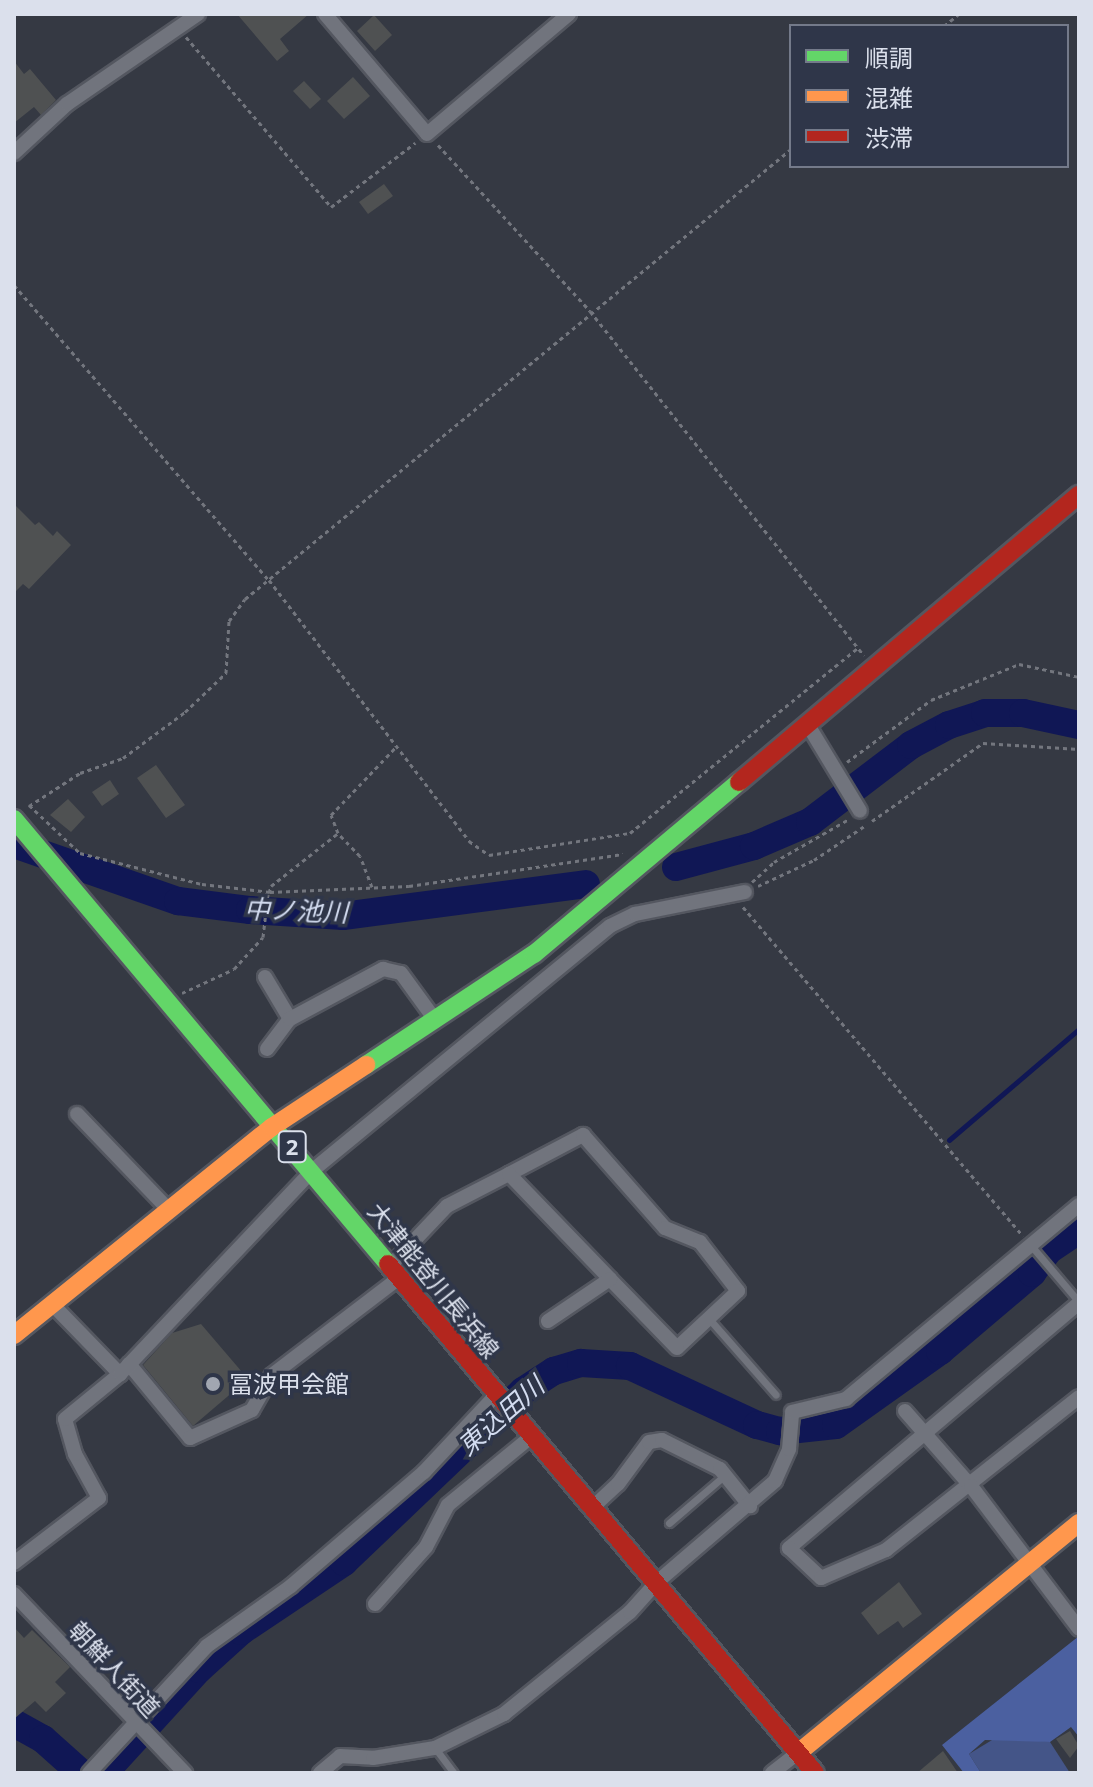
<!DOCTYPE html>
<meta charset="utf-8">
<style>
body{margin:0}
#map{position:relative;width:1093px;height:1787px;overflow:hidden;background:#353943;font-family:"Noto Sans","Noto Sans JP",sans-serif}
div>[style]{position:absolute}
.green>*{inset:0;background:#458}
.forest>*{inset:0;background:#4b60a0}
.stream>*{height:5px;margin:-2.5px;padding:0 2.5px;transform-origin:2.5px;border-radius:2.5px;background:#101755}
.river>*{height:28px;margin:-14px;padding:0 14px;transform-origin:14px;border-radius:14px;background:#101755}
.building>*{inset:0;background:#4f5152}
.path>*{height:3px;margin-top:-1.5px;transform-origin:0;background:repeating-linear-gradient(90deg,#73767e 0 4px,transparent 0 8px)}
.roads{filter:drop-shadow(2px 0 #545760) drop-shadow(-2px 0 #545760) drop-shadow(0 2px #545760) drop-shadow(0 -2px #545760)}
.lane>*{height:7px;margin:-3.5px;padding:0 3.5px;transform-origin:3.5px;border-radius:3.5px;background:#71747d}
.street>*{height:14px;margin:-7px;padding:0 7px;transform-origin:7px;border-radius:7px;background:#71747d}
.fast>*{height:18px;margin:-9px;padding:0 9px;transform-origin:9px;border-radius:9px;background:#63d668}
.slow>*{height:18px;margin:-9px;padding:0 9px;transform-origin:9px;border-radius:9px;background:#ff974d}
.jam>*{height:18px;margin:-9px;padding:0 9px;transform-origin:9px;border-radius:9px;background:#b3261e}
.dots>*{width:22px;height:22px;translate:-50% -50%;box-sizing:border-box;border:4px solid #2f3649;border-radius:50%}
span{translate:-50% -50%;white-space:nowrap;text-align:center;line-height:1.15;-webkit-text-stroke:7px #2f3649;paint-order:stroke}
.shield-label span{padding:2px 6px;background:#2f3649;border:2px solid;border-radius:6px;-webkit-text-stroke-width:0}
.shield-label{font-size:22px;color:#dbe0ec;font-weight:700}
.street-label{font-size:24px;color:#dbe0ec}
.poi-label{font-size:24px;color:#dbe0ec}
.left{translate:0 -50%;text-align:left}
.water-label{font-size:26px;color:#d3dcf0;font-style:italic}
.frame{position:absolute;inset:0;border:16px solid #dbe0ec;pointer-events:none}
.legend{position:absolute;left:789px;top:24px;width:280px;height:144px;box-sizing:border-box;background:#2f3649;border:2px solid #747a8a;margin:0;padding:10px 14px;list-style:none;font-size:24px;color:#dbe0ec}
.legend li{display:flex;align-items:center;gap:16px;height:40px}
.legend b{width:40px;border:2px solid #747a8a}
</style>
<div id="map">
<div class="green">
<div style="clip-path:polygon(997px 1737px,1050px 1742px,1070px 1773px,981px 1773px,969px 1754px)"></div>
</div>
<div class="forest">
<div style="clip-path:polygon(1079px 1636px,1079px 1737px,1071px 1727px,1050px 1742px,985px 1740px,969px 1754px,981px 1773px,964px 1773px,942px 1745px)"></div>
</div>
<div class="stream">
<div style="left:949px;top:1140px;width:171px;rotate:-40.5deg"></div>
</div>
<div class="river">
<div style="left:14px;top:844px;width:174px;rotate:19.2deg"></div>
<div style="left:178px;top:901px;width:73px;rotate:7.1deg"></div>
<div style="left:250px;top:910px;width:93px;rotate:3.7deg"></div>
<div style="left:343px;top:916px;width:245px;rotate:-7.5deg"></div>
<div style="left:676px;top:867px;width:81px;rotate:-15.1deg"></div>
<div style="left:754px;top:846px;width:61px;rotate:-23.2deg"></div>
<div style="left:810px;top:822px;width:127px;rotate:-37.3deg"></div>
<div style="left:911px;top:745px;width:43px;rotate:-27.8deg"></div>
<div style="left:949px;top:725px;width:38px;rotate:-18deg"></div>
<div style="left:985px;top:713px;width:38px"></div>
<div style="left:1023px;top:713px;width:57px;rotate:12.1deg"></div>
<div style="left:14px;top:1723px;width:33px;rotate:29deg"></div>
<div style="left:43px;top:1739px;width:51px;rotate:41.8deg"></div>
<div style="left:104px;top:1773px;width:141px;rotate:-47.6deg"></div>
<div style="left:199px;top:1669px;width:57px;rotate:-42.1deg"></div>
<div style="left:241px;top:1631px;width:124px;rotate:-33.8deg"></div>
<div style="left:344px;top:1562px;width:248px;rotate:-43.7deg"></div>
<div style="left:523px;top:1391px;width:37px;rotate:-33deg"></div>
<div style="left:554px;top:1371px;width:28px;rotate:-17deg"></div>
<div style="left:581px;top:1363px;width:49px;rotate:3.5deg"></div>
<div style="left:630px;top:1366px;width:140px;rotate:24.9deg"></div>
<div style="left:757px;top:1425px;width:24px;rotate:15deg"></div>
<div style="left:780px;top:1431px;width:56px;rotate:-6.1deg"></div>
<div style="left:836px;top:1425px;width:128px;rotate:-35.4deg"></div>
<div style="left:940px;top:1351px;width:121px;rotate:-40.3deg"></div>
<div style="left:1032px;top:1273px;width:29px;rotate:-54deg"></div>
<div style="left:1049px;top:1250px;width:36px;rotate:-34deg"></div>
</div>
<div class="building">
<div style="clip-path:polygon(237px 14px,309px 14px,280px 39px,289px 51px,277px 61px)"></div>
<div style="clip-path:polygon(374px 15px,392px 35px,375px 51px,357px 31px)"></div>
<div style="clip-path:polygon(14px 61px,24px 74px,30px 69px,56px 100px,41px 115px,34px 107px,14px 123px)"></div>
<div style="clip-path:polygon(353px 77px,370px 96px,344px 119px,327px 101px)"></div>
<div style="clip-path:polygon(304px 81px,321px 99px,310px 109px,293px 91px)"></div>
<div style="clip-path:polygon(384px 184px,393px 196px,368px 214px,359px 202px)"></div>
<div style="clip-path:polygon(14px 504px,35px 525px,39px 522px,53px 536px,57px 531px,71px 545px,29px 589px,23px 584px,14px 593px)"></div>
<div style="clip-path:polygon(156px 765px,185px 805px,166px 818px,137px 778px)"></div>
<div style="clip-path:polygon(110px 780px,119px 794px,102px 806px,92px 792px)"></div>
<div style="clip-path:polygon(68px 799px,85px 817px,71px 832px,50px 815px)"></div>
<div style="clip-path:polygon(201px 1324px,248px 1379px,193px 1426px,143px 1365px,172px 1333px)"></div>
<div style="clip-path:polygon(899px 1582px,922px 1614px,903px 1628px,898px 1621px,878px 1635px,861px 1613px)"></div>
<div style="clip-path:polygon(14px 1627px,24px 1638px,32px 1630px,70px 1667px,55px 1682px,66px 1693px,46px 1712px,35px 1701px,14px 1719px)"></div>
<div style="clip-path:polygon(1070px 1731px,1079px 1746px,1070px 1758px,1056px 1739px)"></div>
<div style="clip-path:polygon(943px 1751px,958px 1773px,917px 1773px)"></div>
</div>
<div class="path">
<div style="left:944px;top:26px;width:19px;rotate:-39deg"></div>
<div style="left:186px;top:37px;width:223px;rotate:49.5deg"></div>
<div style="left:331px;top:207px;width:106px;rotate:-37.3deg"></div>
<div style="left:438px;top:145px;width:225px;rotate:47.5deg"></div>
<div style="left:590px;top:311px;width:440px;rotate:51.5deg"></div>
<div style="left:14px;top:285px;width:390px;rotate:49.2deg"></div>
<div style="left:269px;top:580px;width:329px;rotate:52.5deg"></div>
<div style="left:469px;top:841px;width:24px;rotate:35deg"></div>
<div style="left:489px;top:855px;width:143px;rotate:-8.9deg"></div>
<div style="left:630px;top:833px;width:294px;rotate:-39.1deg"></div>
<div style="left:847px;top:762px;width:104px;rotate:-36.4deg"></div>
<div style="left:931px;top:700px;width:95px;rotate:-22.2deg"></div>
<div style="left:1019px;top:664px;width:61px;rotate:12.2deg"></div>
<div style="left:29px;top:805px;width:70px;rotate:43.3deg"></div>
<div style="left:80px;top:853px;width:126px;rotate:14.3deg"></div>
<div style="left:202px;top:884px;width:68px;rotate:6.7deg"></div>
<div style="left:270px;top:892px;width:139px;rotate:-2.5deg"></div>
<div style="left:409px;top:886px;width:216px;rotate:-8.5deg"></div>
<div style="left:29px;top:806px;width:61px;rotate:-32.9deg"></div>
<div style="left:80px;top:773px;width:46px;rotate:-19.2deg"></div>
<div style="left:123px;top:758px;width:77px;rotate:-36.6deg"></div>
<div style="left:185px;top:712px;width:57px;rotate:-43.6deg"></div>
<div style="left:226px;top:673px;width:52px;rotate:-86.7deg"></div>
<div style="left:229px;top:621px;width:27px;rotate:-54deg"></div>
<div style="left:245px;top:599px;width:708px;rotate:-39.49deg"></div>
<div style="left:872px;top:821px;width:136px;rotate:-35.1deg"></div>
<div style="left:983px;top:743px;width:96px;rotate:3.6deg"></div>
<div style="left:752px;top:882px;width:30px;rotate:-42deg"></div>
<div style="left:774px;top:862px;width:86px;rotate:-29.8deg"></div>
<div style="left:758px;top:886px;width:62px;rotate:-24.9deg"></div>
<div style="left:814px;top:860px;width:63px;rotate:-33.9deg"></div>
<div style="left:372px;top:887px;width:33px;rotate:-111deg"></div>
<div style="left:360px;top:856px;width:32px;rotate:-134deg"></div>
<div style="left:338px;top:833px;width:19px;rotate:-111deg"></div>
<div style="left:331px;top:815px;width:95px;rotate:-46.3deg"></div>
<div style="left:269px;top:893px;width:7px;rotate:-74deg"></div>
<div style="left:271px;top:886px;width:85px;rotate:-38.3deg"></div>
<div style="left:743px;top:907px;width:432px;rotate:49.6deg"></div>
<div style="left:182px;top:993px;width:57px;rotate:-24.8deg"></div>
<div style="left:234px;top:969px;width:43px;rotate:-47.8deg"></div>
<div style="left:263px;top:937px;width:43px;rotate:-83.4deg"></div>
</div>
<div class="roads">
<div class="lane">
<div style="left:1033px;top:1248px;width:71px;rotate:49.6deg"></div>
<div style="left:711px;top:1321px;width:98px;rotate:48.7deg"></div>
<div style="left:669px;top:1523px;width:74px;rotate:-40.6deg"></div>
<div style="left:435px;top:1748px;width:31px;rotate:53deg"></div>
</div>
<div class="street">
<div style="left:325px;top:14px;width:157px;rotate:49.6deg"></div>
<div style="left:427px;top:134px;width:186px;rotate:-40.2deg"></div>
<div style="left:14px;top:153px;width:72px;rotate:-42.8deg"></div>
<div style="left:67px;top:104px;width:159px;rotate:-34.5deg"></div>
<div style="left:808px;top:725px;width:100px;rotate:58.8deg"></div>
<div style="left:265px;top:977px;width:49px;rotate:59.2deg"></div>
<div style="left:267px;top:1049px;width:38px;rotate:-53deg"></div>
<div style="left:290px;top:1019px;width:106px;rotate:-28.3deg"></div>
<div style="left:383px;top:969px;width:18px;rotate:13deg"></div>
<div style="left:401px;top:973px;width:54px;rotate:54deg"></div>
<div style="left:77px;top:1114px;width:133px;rotate:46.2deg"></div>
<div style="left:509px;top:1174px;width:84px;rotate:-27.8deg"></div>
<div style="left:583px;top:1135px;width:124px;rotate:48.6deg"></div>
<div style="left:665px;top:1228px;width:38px;rotate:22deg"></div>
<div style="left:700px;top:1242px;width:62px;rotate:52.2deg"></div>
<div style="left:738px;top:1291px;width:83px;rotate:136.9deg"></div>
<div style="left:677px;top:1348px;width:96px;rotate:-134.2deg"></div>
<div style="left:391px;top:1265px;width:81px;rotate:-46.5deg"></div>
<div style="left:447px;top:1206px;width:70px;rotate:-27.3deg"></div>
<div style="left:509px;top:1174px;width:146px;rotate:46.1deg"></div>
<div style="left:610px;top:1279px;width:75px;rotate:145.9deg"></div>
<div style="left:1079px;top:1303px;width:380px;rotate:139.8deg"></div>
<div style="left:789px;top:1548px;width:44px;rotate:43.2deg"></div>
<div style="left:821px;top:1578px;width:71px;rotate:-23.3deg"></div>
<div style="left:886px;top:1550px;width:246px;rotate:-38.4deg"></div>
<div style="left:52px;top:1304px;width:98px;rotate:45.8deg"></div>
<div style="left:129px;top:1364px;width:96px;rotate:50.5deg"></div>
<div style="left:190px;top:1438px;width:68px;rotate:-24.3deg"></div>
<div style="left:252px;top:1410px;width:40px;rotate:-60.3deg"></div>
<div style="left:272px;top:1375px;width:161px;rotate:-37.4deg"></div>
<div style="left:905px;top:1411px;width:100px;rotate:48.7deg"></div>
<div style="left:971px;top:1486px;width:179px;rotate:52.9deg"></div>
<div style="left:592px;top:1508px;width:35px;rotate:-43deg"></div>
<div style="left:618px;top:1484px;width:52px;rotate:-53.6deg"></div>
<div style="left:649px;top:1442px;width:13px;rotate:-9deg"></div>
<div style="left:662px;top:1440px;width:65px;rotate:26.6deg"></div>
<div style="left:720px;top:1469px;width:48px;rotate:51deg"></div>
<div style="left:14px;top:1563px;width:107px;rotate:-37.4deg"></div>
<div style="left:99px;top:1498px;width:50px;rotate:-118.6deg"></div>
<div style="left:75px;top:1454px;width:36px;rotate:-106deg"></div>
<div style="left:65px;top:1419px;width:71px;rotate:-39.3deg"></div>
<div style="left:120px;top:1374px;width:281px;rotate:-46.6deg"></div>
<div style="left:313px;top:1170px;width:384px;rotate:-39.4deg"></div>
<div style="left:610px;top:926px;width:28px;rotate:-26deg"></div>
<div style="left:635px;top:914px;width:112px;rotate:-11.3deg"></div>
<div style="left:14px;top:1594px;width:248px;rotate:46.3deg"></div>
<div style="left:375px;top:1604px;width:76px;rotate:-48.2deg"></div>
<div style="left:426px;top:1547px;width:47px;rotate:-62.4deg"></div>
<div style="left:448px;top:1505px;width:109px;rotate:-39.4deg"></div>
<div style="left:89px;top:1773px;width:173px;rotate:-47.1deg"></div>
<div style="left:207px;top:1646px;width:103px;rotate:-35.5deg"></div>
<div style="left:291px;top:1586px;width:175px;rotate:-40.6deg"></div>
<div style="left:424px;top:1472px;width:107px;rotate:-46.9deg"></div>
<div style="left:320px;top:1773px;width:26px;rotate:-40deg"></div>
<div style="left:340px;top:1756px;width:33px;rotate:3deg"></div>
<div style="left:373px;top:1758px;width:63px;rotate:-9.2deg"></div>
<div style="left:435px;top:1748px;width:77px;rotate:-26.2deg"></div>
<div style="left:504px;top:1714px;width:162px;rotate:-39deg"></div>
<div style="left:630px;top:1612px;width:39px;rotate:-48deg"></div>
<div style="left:656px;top:1583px;width:157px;rotate:-40.6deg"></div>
<div style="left:775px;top:1481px;width:35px;rotate:-66deg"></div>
<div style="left:789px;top:1449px;width:37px;rotate:-85deg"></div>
<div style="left:792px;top:1412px;width:56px;rotate:-13.5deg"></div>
<div style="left:846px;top:1399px;width:303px;rotate:-39.8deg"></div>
<div style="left:772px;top:1773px;width:33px;rotate:-38deg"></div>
</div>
<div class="fast">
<div style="left:14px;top:819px;width:581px;rotate:49.95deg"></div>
<div style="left:366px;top:1065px;width:201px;rotate:-33.5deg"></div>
<div style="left:534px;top:954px;width:268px;rotate:-40deg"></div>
</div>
<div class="slow">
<div style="left:14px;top:1335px;width:331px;rotate:-38.9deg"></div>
<div style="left:272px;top:1127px;width:113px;rotate:-33.4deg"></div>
<div style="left:798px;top:1753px;width:363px;rotate:-39.3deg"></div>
</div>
<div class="jam">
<div style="left:739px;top:782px;width:445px;rotate:-40.2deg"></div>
<div style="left:388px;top:1264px;width:664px;rotate:50.01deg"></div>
</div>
</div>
<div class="dots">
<div style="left:213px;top:1384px;background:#a1a6b1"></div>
</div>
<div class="shield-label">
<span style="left:292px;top:1147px">2</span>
</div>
<div class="street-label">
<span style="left:434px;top:1280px;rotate:51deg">大津能登川長浜線</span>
<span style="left:115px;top:1669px;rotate:47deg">朝鮮人街道</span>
</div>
<div class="poi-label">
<span class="left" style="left:229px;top:1384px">冨波甲会館</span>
</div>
<div class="water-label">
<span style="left:296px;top:911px;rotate:2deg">中ノ池川</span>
<span style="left:501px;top:1416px;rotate:-41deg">東込田川</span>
</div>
<div class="frame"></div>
<ul class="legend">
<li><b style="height:10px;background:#63d668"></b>順調</li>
<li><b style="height:10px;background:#ff974d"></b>混雑</li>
<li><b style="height:10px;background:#b3261e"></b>渋滞</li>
</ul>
</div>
